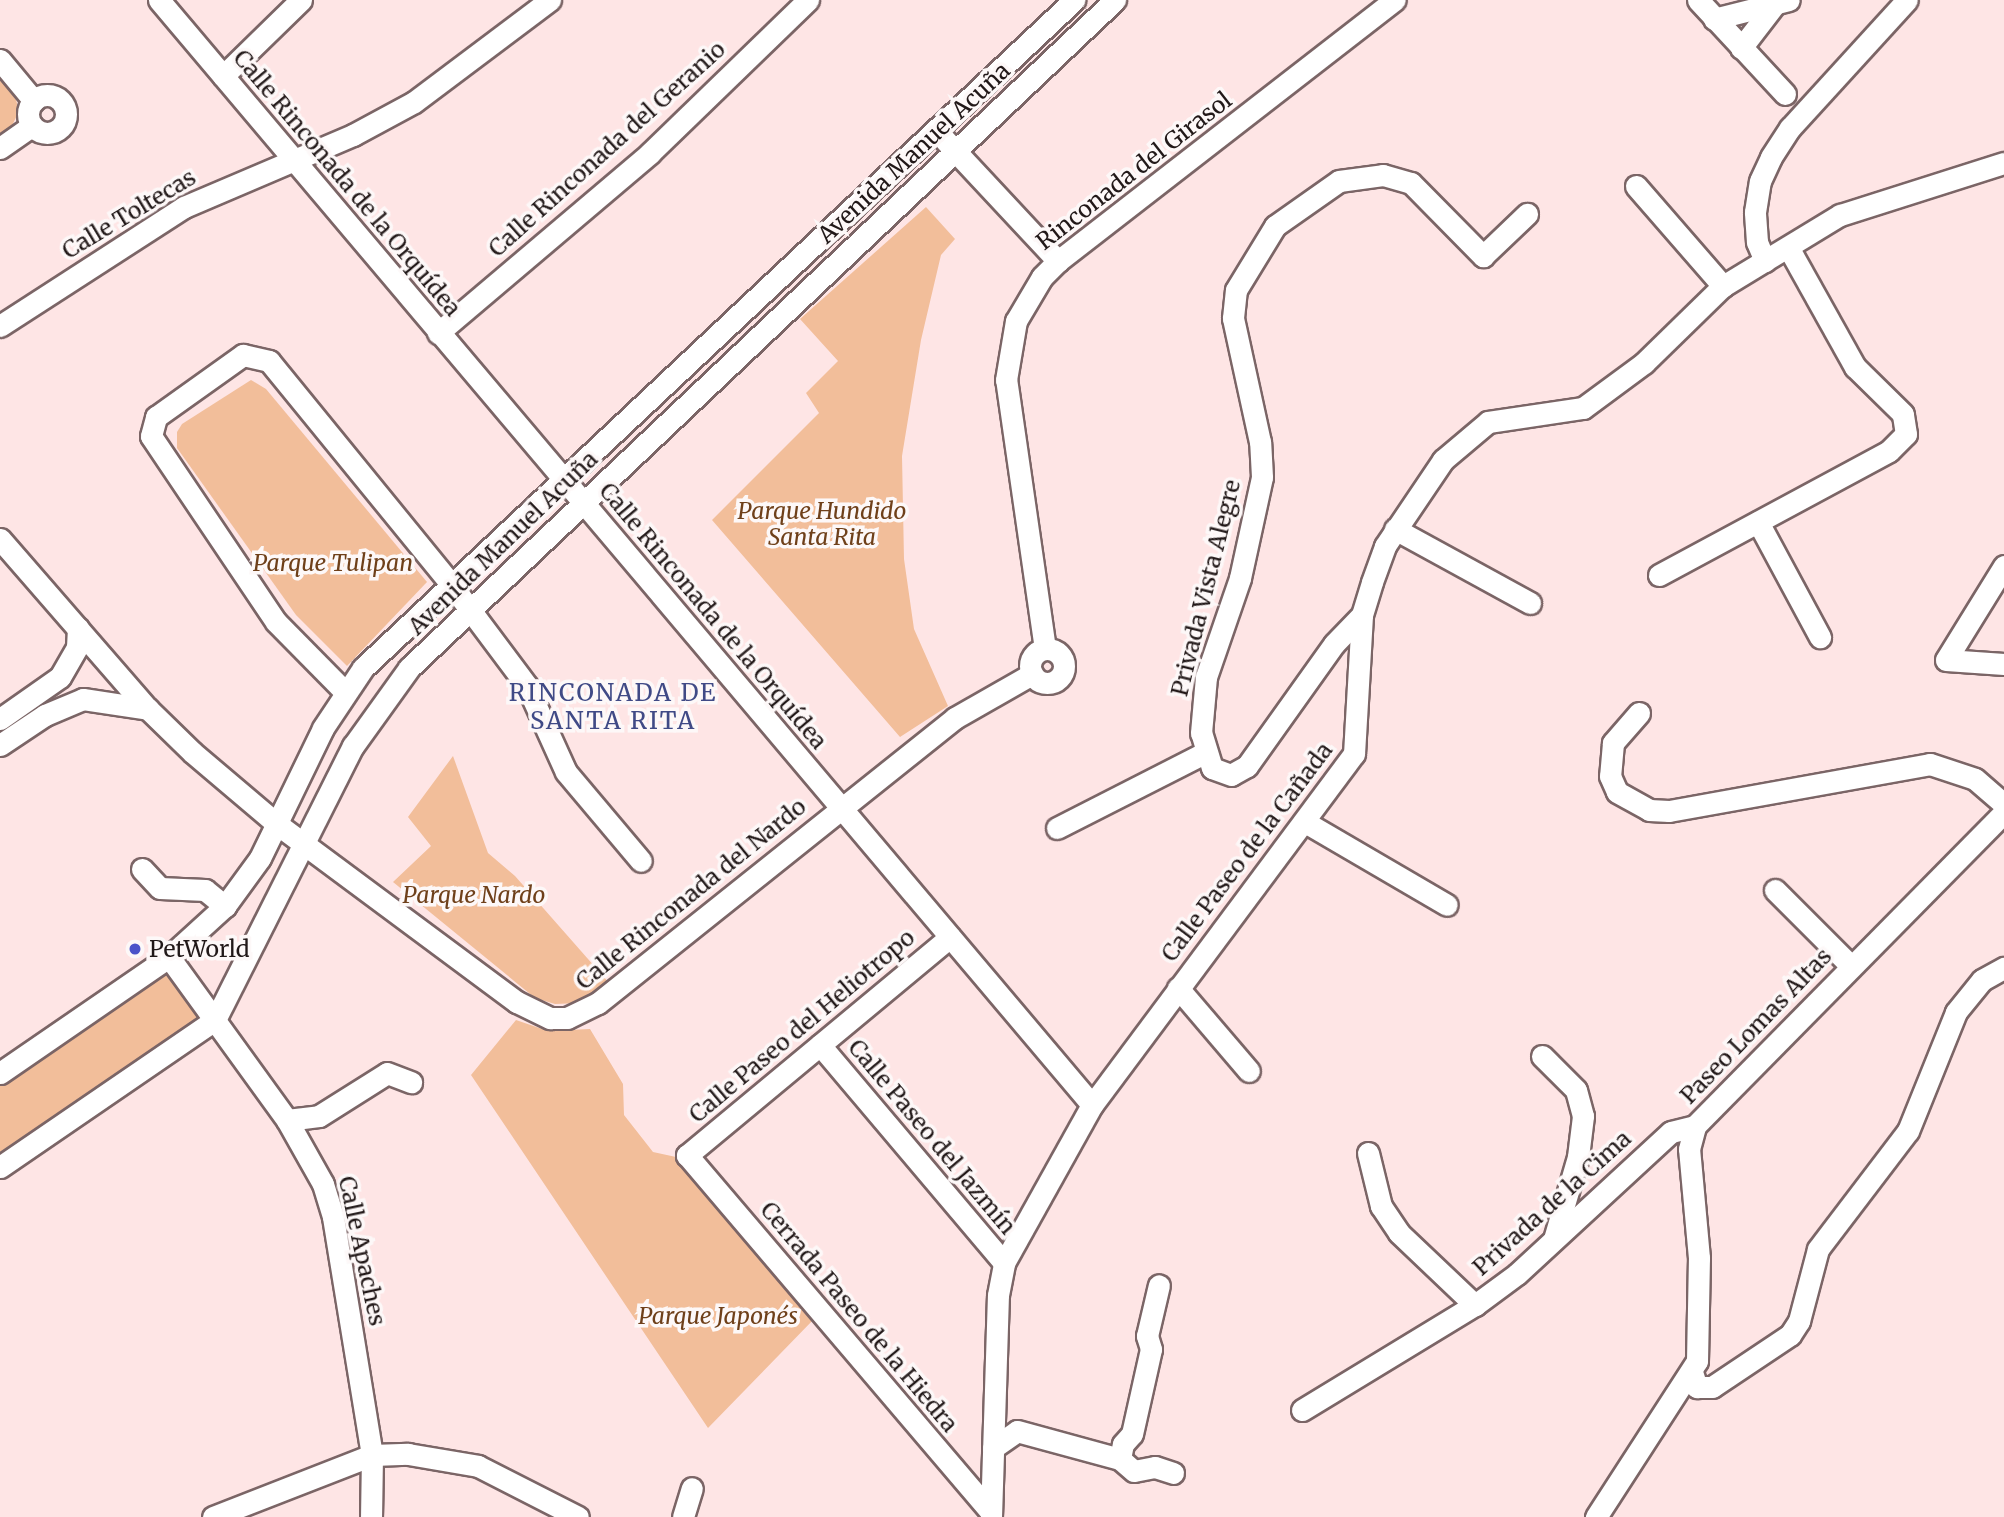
<!DOCTYPE html>
<meta charset="utf-8">
<style>
body{margin:0}
#map{position:relative;width:2004px;height:1517px;overflow:hidden;background:#fee5e5;font-family:Merriweather,serif}
div>[style]{position:absolute}
.green>*{inset:0;background:#f2be9a}
.roads{filter:drop-shadow(2px 0 #7b6566) drop-shadow(-2px 0 #7b6566) drop-shadow(0 2px #7b6566) drop-shadow(0 -2px #7b6566)}
.minor>*{height:21px;margin:-10.5px;padding:0 10.5px;transform-origin:10.5px;border-radius:10.5px;background:#fff}
.minor>.ring{margin:-10.5px;padding:0;box-sizing:content-box;background:none;border:21px solid #fff;border-radius:50%}
.dots>*{width:19px;height:19px;translate:-50% -50%;box-sizing:border-box;border:4px solid #fdf8f8;border-radius:50%}
span{translate:-50% -50%;white-space:nowrap;text-align:center;line-height:1.15;-webkit-text-stroke:7px #fdf8f8;paint-order:stroke}
.street-label{font-size:23px;color:#211818}
.park-label{font-size:23px;color:#6f401a;font-style:italic}
.poi-label{font-size:23px;color:#211818}
.left{translate:0 -50%;text-align:left}
.neighbourhood-label{font-size:24px;color:#404a86;letter-spacing:2px}
</style>
<div id="map">
<div class="green">
<div style="clip-path:polygon(0 76px,14px 92px,19px 111px,11px 128px,0 136px)"></div>
<div style="clip-path:polygon(926px 207px,955px 239px,941px 255px,921px 340px,902px 456px,904px 559px,914px 629px,948px 706px,900px 737px,712px 520px,819px 413px,806px 393px,838px 361px,800px 319px)"></div>
<div style="clip-path:polygon(251px 380px,266px 389px,427px 582px,347px 666px,296px 615px,177px 448px,177px 432px,182px 424px)"></div>
<div style="clip-path:polygon(453px 756px,488px 853px,515px 876px,610px 984px,579px 1003px,555px 1004px,535px 998px,393px 882px,431px 846px,408px 817px)"></div>
<div style="clip-path:polygon(167px 970px,203px 1021px,0 1158px,0 1084px)"></div>
<div style="clip-path:polygon(516px 1020px,548px 1031px,590px 1029px,623px 1084px,624px 1115px,653px 1152px,676px 1157px,814px 1319px,708px 1428px,471px 1075px)"></div>
</div>
<div class="roads">
<div class="minor">
<div style="left:159px;top:0;width:1446px;rotate:49.82deg"></div>
<div style="left:1698px;top:0;width:128px;rotate:47.2deg"></div>
<div style="left:1714px;top:19px;width:77px;rotate:-14.2deg"></div>
<div style="left:1741px;top:48px;width:56px;rotate:-52.3deg"></div>
<div style="left:0;top:60px;width:53px;rotate:50.3deg"></div>
<div style="left:223px;top:76px;width:109px;rotate:-44.3deg"></div>
<div class="ring" style="left:28px;top:95px;width:17px;height:17px"></div>
<div style="left:945px;top:140px;width:166px;rotate:47deg"></div>
<div style="left:0;top:148px;width:39px;rotate:-35deg"></div>
<div style="left:1636px;top:186px;width:133px;rotate:49deg"></div>
<div style="left:1765px;top:261px;width:21px;rotate:-113deg"></div>
<div style="left:1757px;top:242px;width:30px;rotate:-94deg"></div>
<div style="left:1755px;top:212px;width:31px;rotate:-81deg"></div>
<div style="left:1760px;top:181px;width:26px;rotate:-65deg"></div>
<div style="left:1771px;top:157px;width:35px;rotate:-57deg"></div>
<div style="left:1790px;top:128px;width:173px;rotate:-47.6deg"></div>
<div style="left:0;top:326px;width:219px;rotate:-32.9deg"></div>
<div style="left:184px;top:207px;width:184px;rotate:-23.1deg"></div>
<div style="left:353px;top:135px;width:69px;rotate:-28.4deg"></div>
<div style="left:414px;top:102px;width:170px;rotate:-36.9deg"></div>
<div style="left:438px;top:333px;width:278px;rotate:-40.3deg"></div>
<div style="left:650px;top:153px;width:220px;rotate:-44.1deg"></div>
<div style="left:1758px;top:522px;width:131px;rotate:61.7deg"></div>
<div style="left:1395px;top:529px;width:154px;rotate:28.7deg"></div>
<div style="left:0;top:539px;width:225px;rotate:49deg"></div>
<div style="left:148px;top:709px;width:62px;rotate:44.3deg"></div>
<div style="left:192px;top:752px;width:111px;rotate:40.3deg"></div>
<div style="left:277px;top:824px;width:299px;rotate:36.6deg"></div>
<div style="left:517px;top:1002px;width:37px;rotate:26deg"></div>
<div style="left:550px;top:1018px;width:17px"></div>
<div style="left:567px;top:1018px;width:34px;rotate:-26deg"></div>
<div style="left:598px;top:1003px;width:457px;rotate:-38.6deg"></div>
<div style="left:955px;top:718px;width:89px;rotate:-29.7deg"></div>
<div style="left:2004px;top:566px;width:110px;rotate:121.7deg"></div>
<div style="left:1946px;top:660px;width:58px;rotate:3.9deg"></div>
<div style="left:1659px;top:575px;width:261px;rotate:-28.3deg"></div>
<div style="left:1889px;top:451px;width:24px;rotate:-45deg"></div>
<div style="left:1906px;top:434px;width:20px;rotate:-99deg"></div>
<div style="left:1903px;top:414px;width:67px;rotate:-135.6deg"></div>
<div style="left:1855px;top:367px;width:137px;rotate:-119.2deg"></div>
<div style="left:1362px;top:615px;width:40px;rotate:134deg"></div>
<div style="left:1334px;top:644px;width:150px;rotate:125.5deg"></div>
<div style="left:1247px;top:766px;width:18px;rotate:151deg"></div>
<div style="left:1231px;top:775px;width:20px;rotate:-160deg"></div>
<div style="left:1212px;top:768px;width:37px;rotate:-107deg"></div>
<div style="left:1201px;top:733px;width:56px;rotate:-84.9deg"></div>
<div style="left:1206px;top:677px;width:105px;rotate:-71deg"></div>
<div style="left:1240px;top:578px;width:103px;rotate:-77.7deg"></div>
<div style="left:1262px;top:477px;width:35px;rotate:-93deg"></div>
<div style="left:1260px;top:442px;width:127px;rotate:-102.3deg"></div>
<div style="left:1233px;top:318px;width:28px;rotate:-84deg"></div>
<div style="left:1236px;top:290px;width:75px;rotate:-58.6deg"></div>
<div style="left:1275px;top:226px;width:78px;rotate:-35.1deg"></div>
<div style="left:1339px;top:181px;width:44px;rotate:-7.8deg"></div>
<div style="left:1383px;top:175px;width:29px;rotate:16deg"></div>
<div style="left:1411px;top:183px;width:103px;rotate:45.4deg"></div>
<div style="left:1483px;top:256px;width:61px;rotate:-43.7deg"></div>
<div style="left:1045px;top:649px;width:272px;rotate:-98.2deg"></div>
<div style="left:1006px;top:380px;width:60px;rotate:-80.4deg"></div>
<div style="left:1016px;top:321px;width:51px;rotate:-59.4deg"></div>
<div style="left:1042px;top:277px;width:23px;rotate:-45deg"></div>
<div style="left:1058px;top:261px;width:426px;rotate:-37.8deg"></div>
<div class="ring" style="left:1030px;top:649px;width:13px;height:13px"></div>
<div style="left:345px;top:692px;width:98px;rotate:-134.6deg"></div>
<div style="left:276px;top:622px;width:224px;rotate:-123.9deg"></div>
<div style="left:151px;top:436px;width:20px;rotate:-75deg"></div>
<div style="left:156px;top:417px;width:107px;rotate:-35.5deg"></div>
<div style="left:243px;top:355px;width:27px;rotate:13deg"></div>
<div style="left:269px;top:361px;width:286px;rotate:50.8deg"></div>
<div style="left:450px;top:583px;width:129px;rotate:53.2deg"></div>
<div style="left:527px;top:686px;width:94px;rotate:65.6deg"></div>
<div style="left:566px;top:772px;width:116px;rotate:49.9deg"></div>
<div style="left:1639px;top:713px;width:40px;rotate:131deg"></div>
<div style="left:1613px;top:743px;width:33px;rotate:95deg"></div>
<div style="left:1610px;top:776px;width:17px;rotate:66deg"></div>
<div style="left:1617px;top:792px;width:37px;rotate:29deg"></div>
<div style="left:1649px;top:810px;width:20px;rotate:3deg"></div>
<div style="left:1669px;top:811px;width:265px;rotate:-10.2deg"></div>
<div style="left:1930px;top:764px;width:47px;rotate:18.4deg"></div>
<div style="left:1975px;top:779px;width:38px;rotate:41deg"></div>
<div style="left:0;top:719px;width:73px;rotate:-35deg"></div>
<div style="left:60px;top:677px;width:34px;rotate:-60deg"></div>
<div style="left:77px;top:647px;width:19px;rotate:-87deg"></div>
<div style="left:0;top:745px;width:54px;rotate:-33.7deg"></div>
<div style="left:45px;top:715px;width:41px;rotate:-22.8deg"></div>
<div style="left:83px;top:699px;width:66px;rotate:8.7deg"></div>
<div style="left:1305px;top:822px;width:164px;rotate:30.3deg"></div>
<div style="left:1057px;top:828px;width:165px;rotate:-27deg"></div>
<div style="left:142px;top:869px;width:26px;rotate:47deg"></div>
<div style="left:160px;top:888px;width:45px;rotate:2.5deg"></div>
<div style="left:205px;top:890px;width:26px;rotate:39deg"></div>
<div style="left:1775px;top:890px;width:107px;rotate:45deg"></div>
<div style="left:950px;top:937px;width:342px;rotate:140.3deg"></div>
<div style="left:687px;top:1155px;width:469px;rotate:49.6deg"></div>
<div style="left:169px;top:957px;width:201px;rotate:54.1deg"></div>
<div style="left:287px;top:1120px;width:73px;rotate:60.6deg"></div>
<div style="left:323px;top:1184px;width:34px;rotate:73deg"></div>
<div style="left:333px;top:1217px;width:241px;rotate:80.7deg"></div>
<div style="left:372px;top:1455px;width:62px;rotate:90.9deg"></div>
<div style="left:1178px;top:988px;width:109px;rotate:49.5deg"></div>
<div style="left:820px;top:1045px;width:285px;rotate:49.8deg"></div>
<div style="left:1542px;top:1056px;width:48px;rotate:45deg"></div>
<div style="left:1576px;top:1090px;width:27px;rotate:75deg"></div>
<div style="left:1583px;top:1116px;width:41px;rotate:97deg"></div>
<div style="left:1578px;top:1157px;width:85px;rotate:106.3deg"></div>
<div style="left:0;top:1073px;width:205px;rotate:-34.5deg"></div>
<div style="left:169px;top:957px;width:76px;rotate:-42.3deg"></div>
<div style="left:225px;top:906px;width:59px;rotate:-53.9deg"></div>
<div style="left:260px;top:858px;width:144px;rotate:-64.1deg"></div>
<div style="left:323px;top:728px;width:72px;rotate:-56.3deg"></div>
<div style="left:363px;top:668px;width:976px;rotate:-43.21deg"></div>
<div style="left:287px;top:1120px;width:32px;rotate:-7deg"></div>
<div style="left:319px;top:1116px;width:80px;rotate:-32.3deg"></div>
<div style="left:387px;top:1073px;width:26px;rotate:21deg"></div>
<div style="left:1368px;top:1153px;width:55px;rotate:76.2deg"></div>
<div style="left:1381px;top:1206px;width:32px;rotate:56deg"></div>
<div style="left:1399px;top:1233px;width:105px;rotate:43.5deg"></div>
<div style="left:0;top:1167px;width:260px;rotate:-34.4deg"></div>
<div style="left:215px;top:1020px;width:307px;rotate:-63.3deg"></div>
<div style="left:353px;top:746px;width:96px;rotate:-54.3deg"></div>
<div style="left:409px;top:668px;width:972px;rotate:-43.42deg"></div>
<div style="left:1692px;top:1372px;width:16px;rotate:72deg"></div>
<div style="left:1697px;top:1387px;width:15px"></div>
<div style="left:1712px;top:1387px;width:94px;rotate:-33.7deg"></div>
<div style="left:1790px;top:1335px;width:17px;rotate:-57deg"></div>
<div style="left:1799px;top:1321px;width:74px;rotate:-75.2deg"></div>
<div style="left:1818px;top:1249px;width:148px;rotate:-52.7deg"></div>
<div style="left:1908px;top:1131px;width:128px;rotate:-68deg"></div>
<div style="left:1956px;top:1012px;width:41px;rotate:-50.9deg"></div>
<div style="left:1982px;top:980px;width:25px;rotate:-29deg"></div>
<div style="left:1302px;top:1410px;width:202px;rotate:-31.3deg"></div>
<div style="left:1475px;top:1305px;width:52px;rotate:-36.4deg"></div>
<div style="left:1517px;top:1274px;width:209px;rotate:-42.7deg"></div>
<div style="left:1671px;top:1132px;width:25px;rotate:-14deg"></div>
<div style="left:993px;top:1448px;width:29px;rotate:-35deg"></div>
<div style="left:1017px;top:1431px;width:107px;rotate:15.2deg"></div>
<div style="left:1120px;top:1459px;width:18px;rotate:41deg"></div>
<div style="left:1134px;top:1471px;width:21px;rotate:-11deg"></div>
<div style="left:1155px;top:1467px;width:19px;rotate:18deg"></div>
<div style="left:1120px;top:1459px;width:15px;rotate:-79deg"></div>
<div style="left:1123px;top:1444px;width:13px;rotate:-48deg"></div>
<div style="left:1132px;top:1434px;width:87px;rotate:-77.4deg"></div>
<div style="left:1151px;top:1349px;width:14px;rotate:-107deg"></div>
<div style="left:1147px;top:1336px;width:52px;rotate:-76.8deg"></div>
<div style="left:213px;top:1517px;width:171px;rotate:-21.3deg"></div>
<div style="left:372px;top:1455px;width:36px;rotate:-2deg"></div>
<div style="left:408px;top:1454px;width:71px;rotate:9.7deg"></div>
<div style="left:478px;top:1466px;width:112px;rotate:27deg"></div>
<div style="left:683px;top:1517px;width:30px;rotate:-73deg"></div>
<div style="left:991px;top:1517px;width:222px;rotate:-88.2deg"></div>
<div style="left:998px;top:1295px;width:33px;rotate:-79deg"></div>
<div style="left:1004px;top:1263px;width:181px;rotate:-60.9deg"></div>
<div style="left:1092px;top:1105px;width:438px;rotate:-53.3deg"></div>
<div style="left:1354px;top:754px;width:139px;rotate:-86.7deg"></div>
<div style="left:1362px;top:615px;width:34px;rotate:-73deg"></div>
<div style="left:1372px;top:582px;width:38px;rotate:-70deg"></div>
<div style="left:1385px;top:546px;width:104px;rotate:-56deg"></div>
<div style="left:1443px;top:460px;width:59px;rotate:-40.2deg"></div>
<div style="left:1488px;top:422px;width:96px;rotate:-8.4deg"></div>
<div style="left:1583px;top:408px;width:76px;rotate:-36.4deg"></div>
<div style="left:1644px;top:363px;width:110px;rotate:-44.3deg"></div>
<div style="left:1723px;top:286px;width:137px;rotate:-31.3deg"></div>
<div style="left:1840px;top:215px;width:172px;rotate:-17.6deg"></div>
<div style="left:1596px;top:1517px;width:186px;rotate:-57.1deg"></div>
<div style="left:1697px;top:1361px;width:103px;rotate:-88.9deg"></div>
<div style="left:1699px;top:1258px;width:109px;rotate:-95.2deg"></div>
<div style="left:1689px;top:1149px;width:24px;rotate:-75deg"></div>
<div style="left:1695px;top:1126px;width:440px;rotate:-45.4deg"></div>
</div>
</div>
<div class="dots">
<div style="left:135px;top:949px;background:#4b53c9"></div>
</div>
<div class="street-label">
<span style="left:607px;top:149px;rotate:-42deg">Calle Rinconada del Geranio</span>
<span style="left:914px;top:153px;rotate:-43deg">Avenida Manuel Acuña</span>
<span style="left:1134px;top:171px;rotate:-38deg">Rinconada del Girasol</span>
<span style="left:347px;top:183px;rotate:50deg">Calle Rinconada de la Orquídea</span>
<span style="left:129px;top:214px;rotate:-31deg">Calle Toltecas</span>
<span style="left:503px;top:543px;rotate:-44deg">Avenida Manuel Acuña</span>
<span style="left:1206px;top:588px;rotate:-76deg">Privada Vista Alegre</span>
<span style="left:713px;top:616px;rotate:50deg">Calle Rinconada de la Orquídea</span>
<span style="left:1247px;top:852px;rotate:-53deg">Calle Paseo de la Cañada</span>
<span style="left:691px;top:894px;rotate:-39deg">Calle Rinconada del Nardo</span>
<span style="left:802px;top:1026px;rotate:-40deg">Calle Paseo del Heliotropo</span>
<span style="left:1756px;top:1026px;rotate:-46deg">Paseo Lomas Altas</span>
<span style="left:932px;top:1137px;rotate:50deg">Calle Paseo del Jazmín</span>
<span style="left:1552px;top:1203px;rotate:-42deg">Privada de la Cima</span>
<span style="left:362px;top:1251px;rotate:78deg">Calle Apaches</span>
<span style="left:859px;top:1317px;rotate:50deg">Cerrada Paseo de la Hiedra</span>
</div>
<div class="park-label">
<span style="left:822px;top:524px">Parque Hundido<br>Santa Rita</span>
<span style="left:333px;top:563px">Parque Tulipan</span>
<span style="left:474px;top:895px">Parque Nardo</span>
<span style="left:718px;top:1316px">Parque Japonés</span>
</div>
<div class="poi-label">
<span class="left" style="left:149px;top:949px">PetWorld</span>
</div>
<div class="neighbourhood-label">
<span style="left:613px;top:707px">RINCONADA DE<br>SANTA RITA</span>
</div>
</div>
